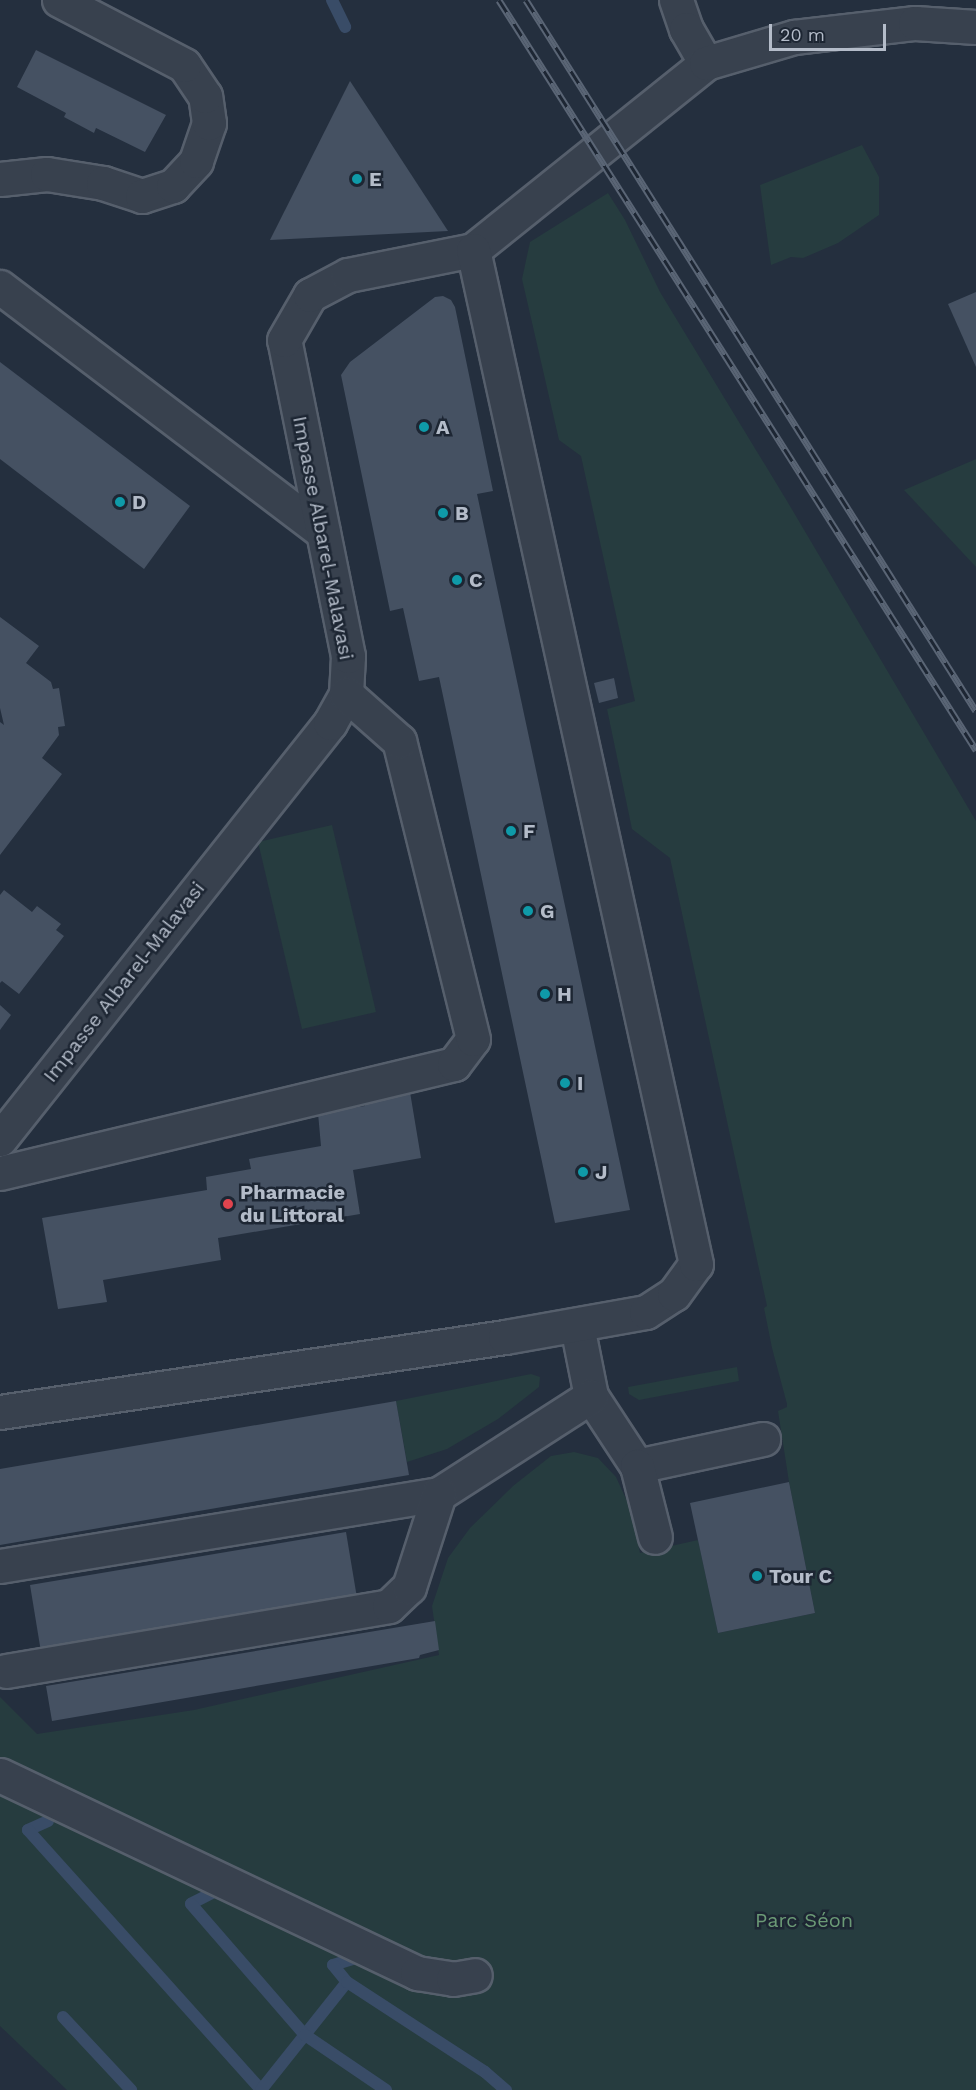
<!DOCTYPE html>
<meta charset="utf-8">
<style>
body{margin:0}
#map{position:relative;width:976px;height:2090px;overflow:hidden;background:#242f3e;font-family:"Work Sans",sans-serif}
div>[style]{position:absolute}
.green>*{inset:0;background:#263c3f}
.stream>*{height:12px;margin:-6px;padding:0 6px;transform-origin:6px;border-radius:6px;background:#394c67}
.building>*{inset:0;background:#455162}
.roads{filter:drop-shadow(2px 0 #565f6c) drop-shadow(-2px 0 #565f6c) drop-shadow(0 2px #565f6c) drop-shadow(0 -2px #565f6c)}
.minor>*{height:33px;margin:-16.5px;padding:0 16.5px;transform-origin:16.5px;border-radius:16.5px;background:#38414e}
.rail>*{height:7px;margin-top:-3.5px;transform-origin:0;background:repeating-linear-gradient(90deg,#1d2633 0 14px,#5a6575 0 28px);box-sizing:border-box;border-block:2px solid #5a6575}
.dots>*{width:16px;height:16px;translate:-50% -50%;box-sizing:border-box;border:3px solid #1d2633;border-radius:50%}
span{translate:-50% -50%;white-space:nowrap;text-align:center;line-height:1.15;-webkit-text-stroke:5px #1d2633;paint-order:stroke}
.poi-label{font-size:20px;color:#b4bcc9;font-weight:700}
.left{translate:0 -50%;text-align:left}
.street-label{font-size:20px;color:#b4bcc9}
.park-label{font-size:20px;color:#6b9a76}
.scale{position:absolute;left:769px;top:24px;width:117px;height:27px;box-sizing:border-box;border:3px solid #b4bcc9;border-top:0;padding-left:8px;font-size:18px;line-height:21px;white-space:nowrap;color:#b4bcc9;-webkit-text-stroke:4px #1d2633;paint-order:stroke}
</style>
<div id="map">
<div class="green">
<div style="clip-path:polygon(862px 145px,879px 177px,879px 215px,838px 243px,803px 258px,791px 257px,771px 265px,760px 185px)"></div>
<div style="clip-path:polygon(608px 193px,625px 220px,660px 292px,787px 501px,976px 821px,976px 2090px,67px 2090px,0 2026px,0 1697px,37px 1734px,194px 1710px,439px 1655px,432px 1606px,448px 1558px,470px 1528px,513px 1486px,551px 1456px,574px 1452px,598px 1458px,616px 1477px,631px 1510px,640px 1553px,698px 1540px,718px 1633px,815px 1613px,789px 1482px,778px 1411px,787px 1407px,787px 1404px,772px 1348px,764px 1308px,767px 1306px,670px 858px,632px 829px,607px 709px,635px 701px,581px 456px,559px 440px,522px 279px,530px 242px)"></div>
<div style="clip-path:polygon(976px 459px,976px 567px,904px 490px)"></div>
<div style="clip-path:polygon(332px 825px,376px 1012px,302px 1029px,258px 842px)"></div>
<div style="clip-path:polygon(737px 1367px,739px 1381px,639px 1400px,629px 1394px,628px 1387px)"></div>
<div style="clip-path:polygon(531px 1374px,540px 1377px,539px 1387px,498px 1419px,447px 1449px,407px 1462px,396px 1401px)"></div>
</div>
<div class="stream">
<div style="left:332px;top:0;width:30px;rotate:64deg"></div>
<div style="left:48px;top:1821px;width:22px;rotate:156deg"></div>
<div style="left:28px;top:1830px;width:349px;rotate:48.1deg"></div>
<div style="left:261px;top:2090px;width:138px;rotate:-51.5deg"></div>
<div style="left:216px;top:1891px;width:28px;rotate:153deg"></div>
<div style="left:191px;top:1904px;width:174px;rotate:49deg"></div>
<div style="left:305px;top:2035px;width:98px;rotate:34.2deg"></div>
<div style="left:356px;top:1958px;width:24px;rotate:163deg"></div>
<div style="left:333px;top:1965px;width:22px;rotate:51deg"></div>
<div style="left:347px;top:1982px;width:165px;rotate:33.1deg"></div>
<div style="left:485px;top:2072px;width:28px;rotate:41deg"></div>
<div style="left:63px;top:2017px;width:100px;rotate:47deg"></div>
</div>
<div class="building">
<div style="clip-path:polygon(36px 50px,166px 115px,145px 152px,96px 128px,94px 133px,64px 117px,66px 113px,17px 87px)"></div>
<div style="clip-path:polygon(350px 81px,373px 116px,448px 231px,270px 240px)"></div>
<div style="clip-path:polygon(976px 292px,976px 367px,948px 304px)"></div>
<div style="clip-path:polygon(443px 296px,451px 300px,455px 307px,493px 491px,477px 494px,630px 1210px,555px 1223px,439px 677px,419px 681px,403px 608px,390px 611px,341px 375px,350px 362px,435px 297px)"></div>
<div style="clip-path:polygon(0 362px,190px 506px,144px 569px,0 459px)"></div>
<div style="clip-path:polygon(0 617px,39px 646px,26px 663px,51px 682px,53px 689px,59px 688px,65px 726px,58px 727px,59px 735px,42px 758px,62px 774px,0 855px,0 722px,4px 725px,0 708px)"></div>
<div style="clip-path:polygon(614px 678px,618px 698px,599px 703px,594px 683px)"></div>
<div style="clip-path:polygon(4px 890px,32px 912px,37px 906px,61px 924px,56px 930px,64px 936px,19px 994px,2px 981px,0 983px,0 895px)"></div>
<div style="clip-path:polygon(0 1005px,11px 1015px,0 1030px)"></div>
<div style="clip-path:polygon(410px 1092px,421px 1158px,353px 1170px,360px 1214px,218px 1238px,221px 1260px,103px 1280px,107px 1302px,58px 1309px,42px 1218px,207px 1190px,206px 1177px,251px 1169px,249px 1159px,321px 1146px,318px 1113px,365px 1106px,364px 1101px)"></div>
<div style="clip-path:polygon(396px 1401px,409px 1475px,0 1545px,0 1469px)"></div>
<div style="clip-path:polygon(789px 1482px,815px 1613px,718px 1633px,690px 1503px)"></div>
<div style="clip-path:polygon(346px 1532px,357px 1598px,41px 1652px,30px 1585px)"></div>
<div style="clip-path:polygon(435px 1621px,439px 1650px,420px 1655px,419px 1658px,52px 1721px,46px 1686px)"></div>
</div>
<div class="roads">
<div class="minor">
<div style="left:676px;top:0;width:31px;rotate:71deg"></div>
<div style="left:686px;top:29px;width:39px;rotate:60deg"></div>
<div style="left:0;top:179px;width:47px;rotate:-6.1deg"></div>
<div style="left:47px;top:174px;width:57px;rotate:9.1deg"></div>
<div style="left:103px;top:183px;width:41px;rotate:18.4deg"></div>
<div style="left:142px;top:196px;width:33px;rotate:-18deg"></div>
<div style="left:173px;top:186px;width:34px;rotate:-47deg"></div>
<div style="left:196px;top:161px;width:40px;rotate:-71.1deg"></div>
<div style="left:209px;top:123px;width:27px;rotate:-98deg"></div>
<div style="left:205px;top:96px;width:37px;rotate:-124deg"></div>
<div style="left:184px;top:65px;width:141px;rotate:-152.5deg"></div>
<div style="left:0;top:287px;width:405px;rotate:37.2deg"></div>
<div style="left:0;top:1139px;width:531px;rotate:-51.58deg"></div>
<div style="left:330px;top:723px;width:33px;rotate:-61deg"></div>
<div style="left:346px;top:694px;width:38px;rotate:-87deg"></div>
<div style="left:348px;top:656px;width:322px;rotate:-101.4deg"></div>
<div style="left:284px;top:340px;width:52px;rotate:-60deg"></div>
<div style="left:310px;top:295px;width:43px;rotate:-27.8deg"></div>
<div style="left:348px;top:275px;width:127px;rotate:-11.3deg"></div>
<div style="left:473px;top:250px;width:299px;rotate:-38.7deg"></div>
<div style="left:706px;top:63px;width:92px;rotate:-16.5deg"></div>
<div style="left:794px;top:37px;width:122px;rotate:-6.6deg"></div>
<div style="left:915px;top:23px;width:61px;rotate:3.8deg"></div>
<div style="left:0;top:1173px;width:467px;rotate:-13.5deg"></div>
<div style="left:454px;top:1064px;width:31px;rotate:-53deg"></div>
<div style="left:473px;top:1039px;width:307px;rotate:-103.9deg"></div>
<div style="left:399px;top:741px;width:71px;rotate:-138.4deg"></div>
<div style="left:577px;top:1326px;width:71px;rotate:78.7deg"></div>
<div style="left:591px;top:1396px;width:84px;rotate:56.7deg"></div>
<div style="left:637px;top:1466px;width:129px;rotate:-12.1deg"></div>
<div style="left:0;top:1412px;width:511px;rotate:-8.45deg"></div>
<div style="left:505px;top:1337px;width:143px;rotate:-10.1deg"></div>
<div style="left:646px;top:1312px;width:33px;rotate:-33deg"></div>
<div style="left:674px;top:1294px;width:37px;rotate:-54deg"></div>
<div style="left:696px;top:1264px;width:1038px;rotate:-102.4deg"></div>
<div style="left:637px;top:1466px;width:73px;rotate:75.8deg"></div>
<div style="left:0;top:1566px;width:445px;rotate:-9.3deg"></div>
<div style="left:439px;top:1494px;width:181px;rotate:-32.8deg"></div>
<div style="left:6px;top:1671px;width:388px;rotate:-9.6deg"></div>
<div style="left:389px;top:1606px;width:28px;rotate:-44deg"></div>
<div style="left:409px;top:1587px;width:98px;rotate:-72.1deg"></div>
<div style="left:0;top:1775px;width:462px;rotate:25.4deg"></div>
<div style="left:417px;top:1973px;width:36px;rotate:9deg"></div>
<div style="left:453px;top:1979px;width:22px;rotate:-10deg"></div>
</div>
</div>
<div class="rail">
<div style="left:499px;top:0;width:889px;rotate:57.54deg"></div>
<div style="left:526px;top:0;width:841px;rotate:57.67deg"></div>
</div>
<div class="dots">
<div style="left:357px;top:179px;background:#0f9aa8"></div>
<div style="left:424px;top:427px;background:#0f9aa8"></div>
<div style="left:120px;top:502px;background:#0f9aa8"></div>
<div style="left:443px;top:513px;background:#0f9aa8"></div>
<div style="left:457px;top:580px;background:#0f9aa8"></div>
<div style="left:511px;top:831px;background:#0f9aa8"></div>
<div style="left:528px;top:911px;background:#0f9aa8"></div>
<div style="left:545px;top:994px;background:#0f9aa8"></div>
<div style="left:565px;top:1083px;background:#0f9aa8"></div>
<div style="left:583px;top:1172px;background:#0f9aa8"></div>
<div style="left:228px;top:1204px;background:#e0444e"></div>
<div style="left:757px;top:1576px;background:#0f9aa8"></div>
</div>
<div class="poi-label">
<span class="left" style="left:369px;top:179px">E</span>
<span class="left" style="left:436px;top:427px">A</span>
<span class="left" style="left:132px;top:502px">D</span>
<span class="left" style="left:455px;top:513px">B</span>
<span class="left" style="left:469px;top:580px">C</span>
<span class="left" style="left:523px;top:831px">F</span>
<span class="left" style="left:540px;top:911px">G</span>
<span class="left" style="left:557px;top:994px">H</span>
<span class="left" style="left:577px;top:1083px">I</span>
<span class="left" style="left:595px;top:1172px">J</span>
<span class="left" style="left:240px;top:1204px">Pharmacie<br>du Littoral</span>
<span class="left" style="left:769px;top:1576px">Tour C</span>
</div>
<div class="street-label">
<span style="left:323px;top:538px;rotate:79deg">Impasse Albarel-Malavasi</span>
<span style="left:124px;top:982px;rotate:-52deg">Impasse Albarel-Malavasi</span>
</div>
<div class="park-label">
<span style="left:804px;top:1920px">Parc Séon</span>
</div>
<div class="scale">20 m</div>
</div>
